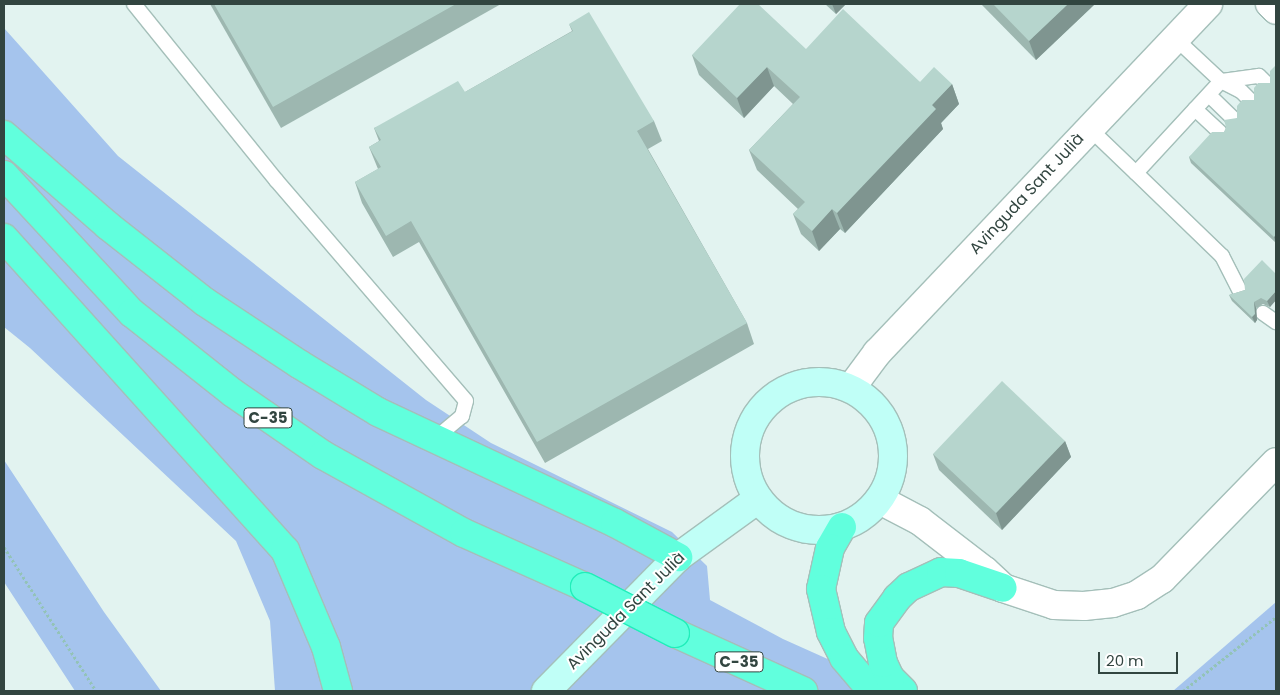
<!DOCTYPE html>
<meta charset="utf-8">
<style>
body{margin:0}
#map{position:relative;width:1280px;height:695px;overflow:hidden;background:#e2f3f0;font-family:Poppins,sans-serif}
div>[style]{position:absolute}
.green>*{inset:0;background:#a5c4ed}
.path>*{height:3px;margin-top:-1.5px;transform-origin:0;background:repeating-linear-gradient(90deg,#93c3b7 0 2.5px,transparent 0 5px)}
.roads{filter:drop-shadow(1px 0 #a4bfb9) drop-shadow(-1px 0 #a4bfb9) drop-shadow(0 1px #a4bfb9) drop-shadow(0 -1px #a4bfb9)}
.lane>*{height:14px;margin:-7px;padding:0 7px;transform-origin:7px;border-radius:7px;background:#fff}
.street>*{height:28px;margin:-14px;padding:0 14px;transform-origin:14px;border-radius:14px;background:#fff}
.secondary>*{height:28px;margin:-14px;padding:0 14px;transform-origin:14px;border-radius:14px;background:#c0fff7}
.secondary>.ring{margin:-14px;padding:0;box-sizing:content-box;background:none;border:28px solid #c0fff7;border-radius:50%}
.highway>*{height:28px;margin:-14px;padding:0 14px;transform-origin:14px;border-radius:14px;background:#61ffdd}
.bridges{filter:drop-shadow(1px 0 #21eeba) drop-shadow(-1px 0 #21eeba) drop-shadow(0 1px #21eeba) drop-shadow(0 -1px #21eeba)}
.highway-bridge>*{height:28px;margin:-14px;padding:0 14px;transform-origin:14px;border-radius:14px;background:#61ffdd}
.wall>*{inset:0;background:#9db7b0}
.shaded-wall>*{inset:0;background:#7f9590}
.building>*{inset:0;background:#b6d5cd}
span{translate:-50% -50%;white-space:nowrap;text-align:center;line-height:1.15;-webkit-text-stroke:4px #fff;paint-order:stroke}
.shield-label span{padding:1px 4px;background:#fff;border:1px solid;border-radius:4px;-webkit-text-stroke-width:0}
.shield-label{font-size:15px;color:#324540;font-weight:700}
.street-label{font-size:16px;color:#324540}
.frame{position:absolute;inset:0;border:5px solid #324540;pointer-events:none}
.scale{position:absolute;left:1098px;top:652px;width:80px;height:22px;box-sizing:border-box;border:2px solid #324540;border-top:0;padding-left:6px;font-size:15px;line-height:18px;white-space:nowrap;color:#324540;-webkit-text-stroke:4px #fff;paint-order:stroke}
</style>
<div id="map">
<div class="green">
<div style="clip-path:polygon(4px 28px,118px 156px,426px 400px,491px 443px,672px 532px,707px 566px,710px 600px,783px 639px,899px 691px,275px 691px,270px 621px,236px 541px,30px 348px,4px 327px)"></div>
<div style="clip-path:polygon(4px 460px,104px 612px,161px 691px,75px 691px,4px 582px)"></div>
<div style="clip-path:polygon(1276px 602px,1276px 691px,1173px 691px)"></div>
</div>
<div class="path">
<div style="left:4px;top:547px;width:171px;rotate:57.4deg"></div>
<div style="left:1183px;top:691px;width:119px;rotate:-38.5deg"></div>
</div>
<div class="roads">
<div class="lane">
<div style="left:134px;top:4px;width:226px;rotate:51.1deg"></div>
<div style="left:276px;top:180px;width:291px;rotate:49.3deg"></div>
<div style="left:466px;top:401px;width:16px;rotate:105deg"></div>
<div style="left:462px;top:416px;width:35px;rotate:140deg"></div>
<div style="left:1175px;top:38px;width:63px;rotate:43.1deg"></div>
<div style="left:1221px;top:81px;width:22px;rotate:27deg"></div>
<div style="left:1241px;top:91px;width:13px;rotate:45deg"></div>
<div style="left:1221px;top:81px;width:125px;rotate:132.7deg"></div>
<div style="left:1136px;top:173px;width:120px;rotate:44deg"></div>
<div style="left:1222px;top:256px;width:39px;rotate:63deg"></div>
<div style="left:1222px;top:81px;width:37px;rotate:-8deg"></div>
<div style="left:1259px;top:76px;width:10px;rotate:45deg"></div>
<div style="left:1209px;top:95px;width:33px;rotate:44deg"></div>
<div style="left:1195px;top:109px;width:34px;rotate:43deg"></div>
<div style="left:1089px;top:128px;width:65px;rotate:43.8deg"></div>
<div style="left:1263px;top:313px;width:16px;rotate:35deg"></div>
</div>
<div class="street">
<div style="left:1270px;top:4px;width:8px;rotate:45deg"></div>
<div style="left:851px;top:388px;width:44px;rotate:-53.4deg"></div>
<div style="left:877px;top:353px;width:481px;rotate:-46.5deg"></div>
<div style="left:880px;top:500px;width:45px;rotate:27.7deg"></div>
<div style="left:920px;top:521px;width:82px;rotate:37.6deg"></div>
<div style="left:985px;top:571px;width:25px;rotate:43deg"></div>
<div style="left:1003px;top:588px;width:54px;rotate:18.4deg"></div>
<div style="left:1054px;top:605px;width:30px;rotate:2deg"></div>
<div style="left:1084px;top:606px;width:29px;rotate:-6deg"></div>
<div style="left:1113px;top:603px;width:25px;rotate:-18deg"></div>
<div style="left:1137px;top:595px;width:30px;rotate:-33deg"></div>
<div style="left:1162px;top:579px;width:163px;rotate:-45.7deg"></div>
</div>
<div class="secondary">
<div class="ring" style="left:745px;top:382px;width:120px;height:120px"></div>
<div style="left:546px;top:691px;width:188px;rotate:-45.4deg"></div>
<div style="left:678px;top:557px;width:99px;rotate:-35.9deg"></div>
</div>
<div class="highway">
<div style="left:4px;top:135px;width:137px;rotate:41.1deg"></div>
<div style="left:107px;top:225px;width:125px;rotate:38.2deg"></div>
<div style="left:205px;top:302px;width:113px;rotate:33.4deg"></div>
<div style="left:299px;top:364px;width:92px;rotate:31.3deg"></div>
<div style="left:378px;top:412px;width:262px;rotate:25.1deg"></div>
<div style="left:615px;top:523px;width:72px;rotate:28.4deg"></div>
<div style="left:4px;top:175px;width:188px;rotate:47.2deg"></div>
<div style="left:132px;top:313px;width:129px;rotate:38.4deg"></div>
<div style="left:233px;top:393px;width:109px;rotate:34.6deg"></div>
<div style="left:323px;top:455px;width:161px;rotate:29deg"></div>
<div style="left:464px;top:533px;width:133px;rotate:24.1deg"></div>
<div style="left:4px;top:238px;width:420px;rotate:48deg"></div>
<div style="left:285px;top:550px;width:105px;rotate:67.1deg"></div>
<div style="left:326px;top:647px;width:46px;rotate:74.7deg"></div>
<div style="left:842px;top:527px;width:24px;rotate:120deg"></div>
<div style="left:830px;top:548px;width:42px;rotate:102.4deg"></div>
<div style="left:821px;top:589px;width:44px;rotate:76.9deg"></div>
<div style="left:831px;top:632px;width:29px;rotate:63deg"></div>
<div style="left:844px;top:658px;width:43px;rotate:49.7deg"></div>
<div style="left:675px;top:633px;width:141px;rotate:24.4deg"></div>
<div style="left:903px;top:691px;width:18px;rotate:-135deg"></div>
<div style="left:890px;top:678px;width:17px;rotate:-115deg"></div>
<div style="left:883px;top:663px;width:25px;rotate:-101deg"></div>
<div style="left:878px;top:638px;width:15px;rotate:-86deg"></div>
<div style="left:879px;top:623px;width:31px;rotate:-54deg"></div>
<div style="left:897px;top:598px;width:16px;rotate:-43deg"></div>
<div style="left:909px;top:587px;width:35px;rotate:-25deg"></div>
<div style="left:941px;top:572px;width:18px;rotate:3deg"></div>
<div style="left:959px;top:573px;width:46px;rotate:18.8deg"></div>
</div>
</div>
<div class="bridges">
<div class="highway-bridge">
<div style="left:585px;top:587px;width:101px;rotate:27.1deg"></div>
</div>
</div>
<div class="wall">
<div style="clip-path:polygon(210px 4px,501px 4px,281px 128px)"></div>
<div style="clip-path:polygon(825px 4px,846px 4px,836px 14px)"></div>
<div style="clip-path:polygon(981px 4px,1095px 4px,1036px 60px)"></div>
<div style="clip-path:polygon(569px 24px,654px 121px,662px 141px,648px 149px,747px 323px,754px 344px,545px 463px,419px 242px,393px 257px,362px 203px,355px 182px,378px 169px,369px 147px,379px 141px,374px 128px,465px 92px,572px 31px)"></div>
<div style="clip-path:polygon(806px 49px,920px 82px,952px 84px,959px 104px,941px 123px,943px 129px,845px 233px,840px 229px,819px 251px,801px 234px,793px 214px,798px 209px,757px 170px,749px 150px,793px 104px,774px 86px,744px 118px,699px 75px,692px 55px)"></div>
<div style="clip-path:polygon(1276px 67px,1276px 243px,1191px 163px,1189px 157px,1224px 132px,1270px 83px)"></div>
<div style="clip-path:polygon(1276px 274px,1276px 300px,1270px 307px,1263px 304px,1256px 308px,1257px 320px,1255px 323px,1232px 301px,1229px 295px,1245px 290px)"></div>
<div style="clip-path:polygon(1065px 441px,1071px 457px,1002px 530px,939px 470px,933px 454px)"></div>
</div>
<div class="shaded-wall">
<div style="clip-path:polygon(832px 4px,846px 4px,836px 14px)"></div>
<div style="clip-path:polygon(1068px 4px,1095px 4px,1036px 60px,1029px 41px)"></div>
<div style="clip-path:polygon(767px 67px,774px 86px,744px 118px,737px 98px)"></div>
<div style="clip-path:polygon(952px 84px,959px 104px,941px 123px,943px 129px,845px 233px,837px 213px,932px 105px)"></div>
<div style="clip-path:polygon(832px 209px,840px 229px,819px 251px,812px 231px)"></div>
<div style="clip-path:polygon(1276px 234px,1276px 243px,1274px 237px)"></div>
<div style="clip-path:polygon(1276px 291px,1276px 300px,1270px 307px,1267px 301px)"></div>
<div style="clip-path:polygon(1254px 302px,1256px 308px,1257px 320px,1255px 323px,1252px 317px)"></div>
<div style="clip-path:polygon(1065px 441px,1071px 457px,1002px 530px,996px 513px)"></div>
</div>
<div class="building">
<div style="clip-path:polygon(214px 4px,456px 4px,273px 107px)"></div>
<div style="clip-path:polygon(740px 4px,758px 4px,806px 49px,843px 9px,920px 82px,934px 67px,952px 84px,932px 105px,936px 109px,837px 213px,832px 209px,812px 231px,793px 214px,805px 202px,749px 150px,800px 97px,767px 67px,737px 98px,692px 55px)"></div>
<div style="clip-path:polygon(993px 4px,1068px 4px,1029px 41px)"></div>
<div style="clip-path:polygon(589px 12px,654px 121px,637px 131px,747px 323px,537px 442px,411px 221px,386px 236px,355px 182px,381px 167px,369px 147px,381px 140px,374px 128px,458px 81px,465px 92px,573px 31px,569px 24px)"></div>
<div style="clip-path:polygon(1275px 66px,1276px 67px,1276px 234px,1274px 237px,1189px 157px,1212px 132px,1224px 132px,1226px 127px,1224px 120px,1237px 118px,1237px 106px,1242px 100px,1254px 100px,1254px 88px,1258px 83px,1270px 83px,1270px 71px)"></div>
<div style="clip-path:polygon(1262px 260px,1276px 274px,1276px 291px,1267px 301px,1261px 298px,1254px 302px,1255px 314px,1252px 317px,1229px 295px,1245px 290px,1244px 279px)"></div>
<div style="clip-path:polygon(1002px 381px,1065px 441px,996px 513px,933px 454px)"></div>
</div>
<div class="shield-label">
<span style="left:268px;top:418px">C-35</span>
<span style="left:739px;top:662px">C-35</span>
</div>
<div class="street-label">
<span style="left:1027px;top:194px;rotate:-47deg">Avinguda Sant Julià</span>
<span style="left:626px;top:611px;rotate:-45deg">Avinguda Sant Julià</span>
</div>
<div class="frame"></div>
<div class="scale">20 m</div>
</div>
